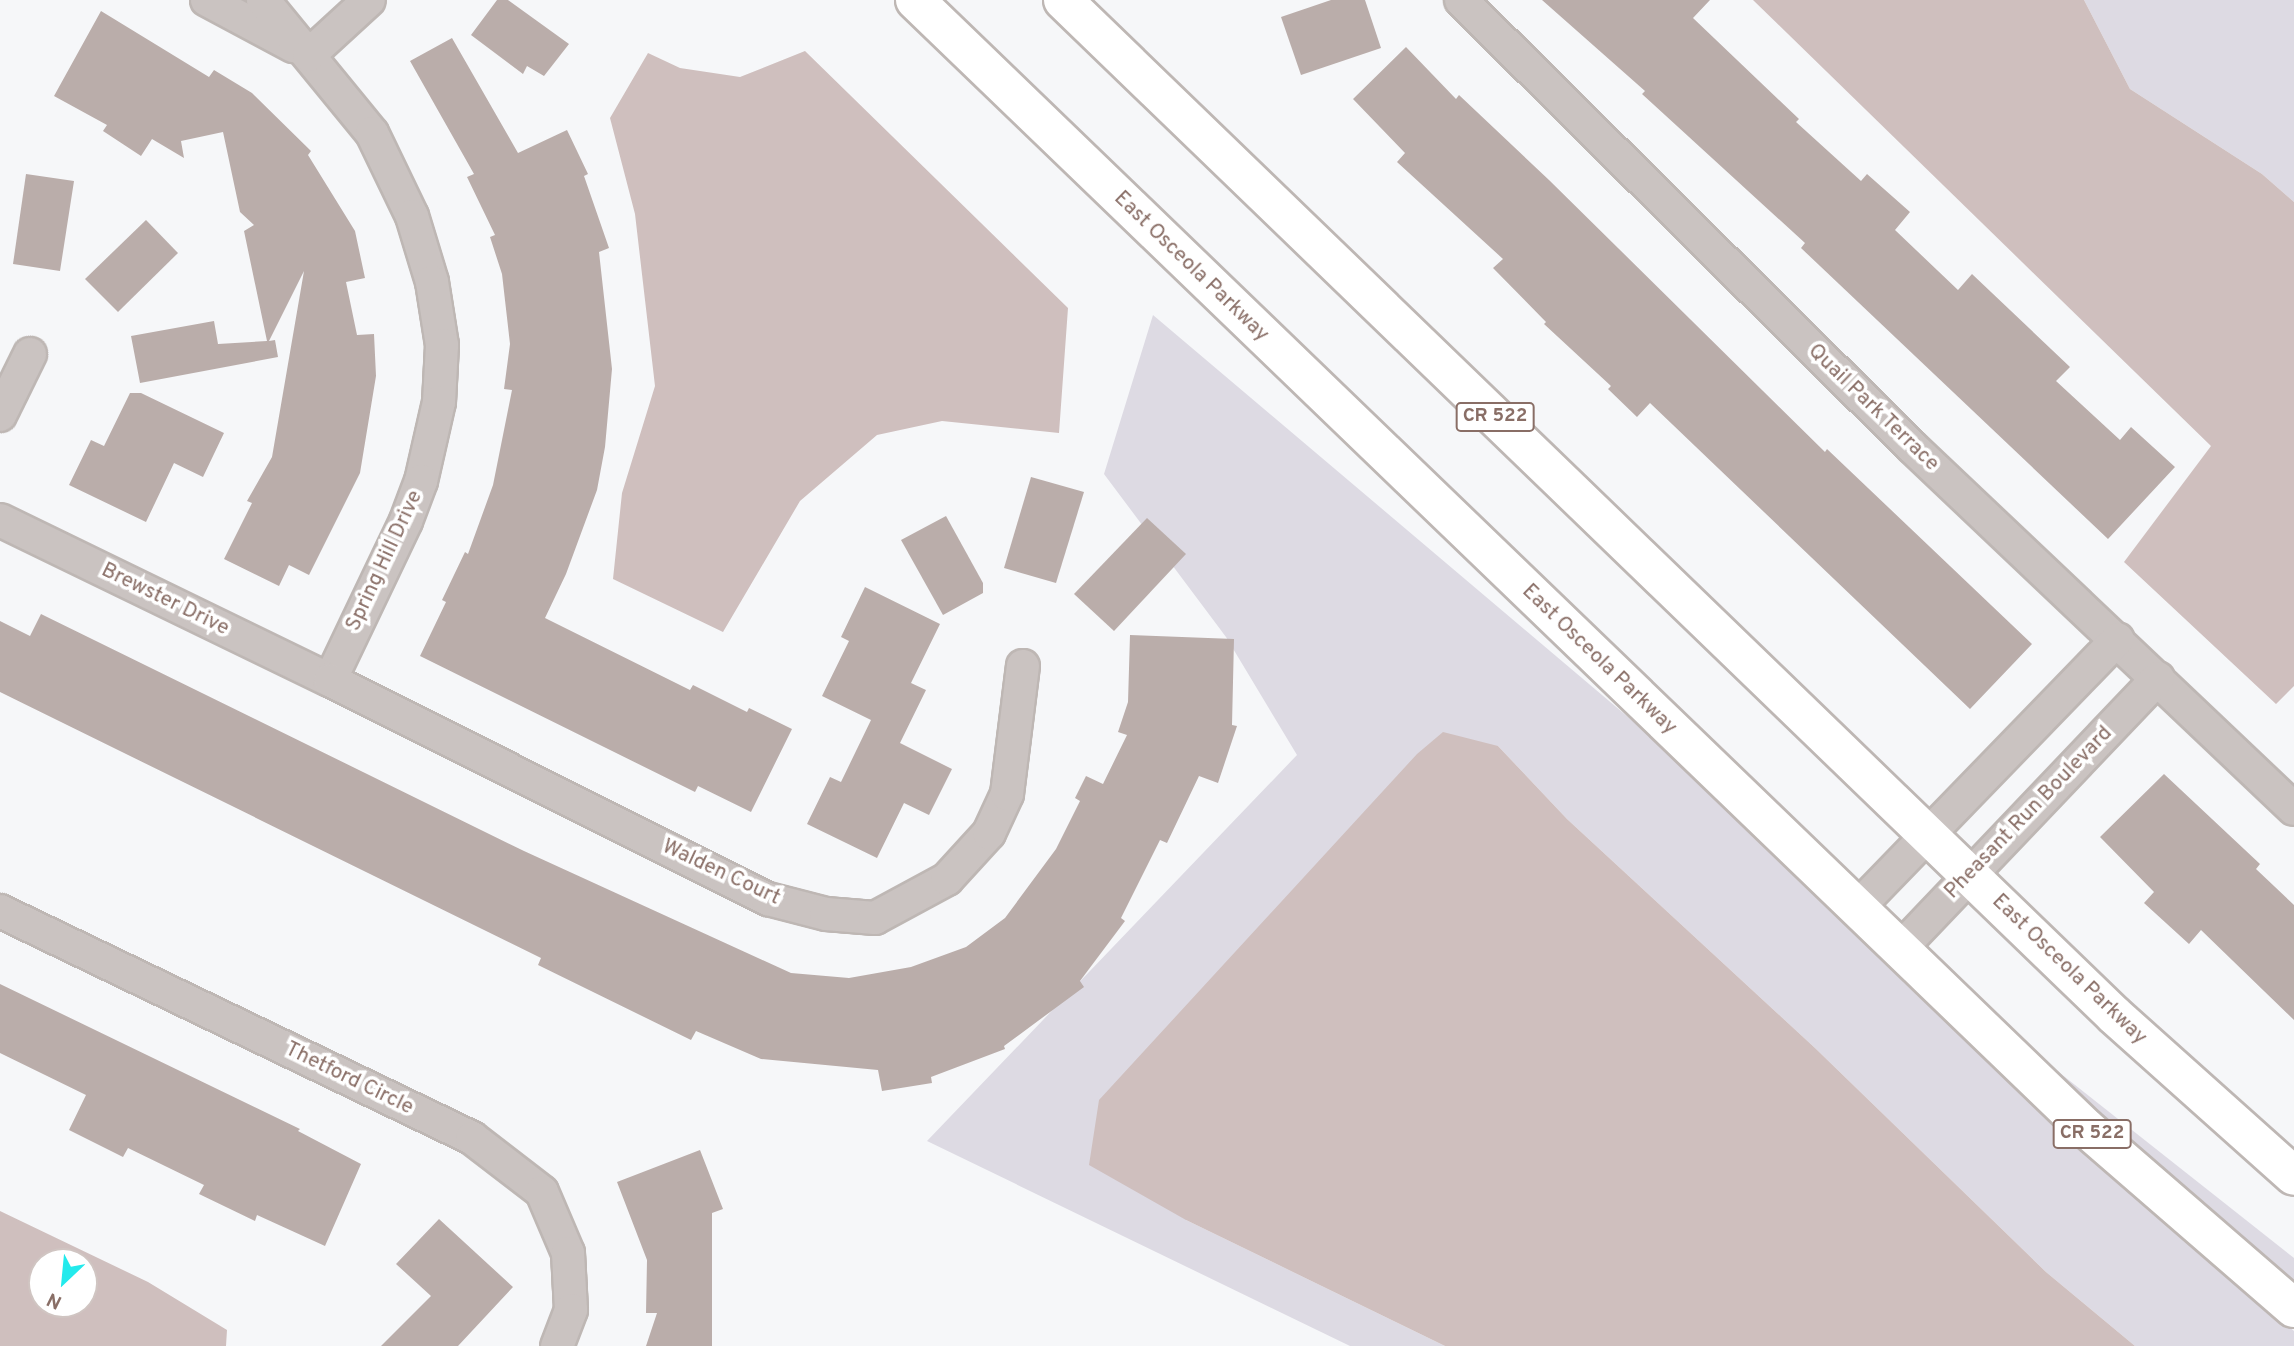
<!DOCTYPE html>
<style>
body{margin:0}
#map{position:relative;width:2294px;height:1346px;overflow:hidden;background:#f6f7f9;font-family:Overpass,sans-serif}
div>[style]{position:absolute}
.green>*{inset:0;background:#dddae3}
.water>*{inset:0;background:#cfbfbe}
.building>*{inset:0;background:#baadaa}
.roads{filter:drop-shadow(2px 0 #beb7b4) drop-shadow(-2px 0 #beb7b4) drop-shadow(0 2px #beb7b4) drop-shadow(0 -2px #beb7b4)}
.minor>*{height:32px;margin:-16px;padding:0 16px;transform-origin:16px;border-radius:16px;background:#cac3c1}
.major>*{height:38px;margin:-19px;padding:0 19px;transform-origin:19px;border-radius:19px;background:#fff}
span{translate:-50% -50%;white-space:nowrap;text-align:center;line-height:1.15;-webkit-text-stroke:7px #fff;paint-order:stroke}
.shield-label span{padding:2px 5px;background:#fff;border:2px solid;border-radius:5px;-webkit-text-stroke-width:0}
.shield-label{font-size:19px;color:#896e66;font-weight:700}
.street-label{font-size:21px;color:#896e66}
.north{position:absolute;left:28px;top:1248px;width:70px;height:70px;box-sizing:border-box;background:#fff;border:2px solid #d0c5c2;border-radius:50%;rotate:206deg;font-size:19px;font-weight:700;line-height:28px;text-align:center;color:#896e66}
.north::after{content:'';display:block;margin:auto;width:24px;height:32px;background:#23eaec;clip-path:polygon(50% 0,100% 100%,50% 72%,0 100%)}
</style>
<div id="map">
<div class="green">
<div style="clip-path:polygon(2084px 0,2294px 0,2294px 202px,2262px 174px,2130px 89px)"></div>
<div style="clip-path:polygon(1153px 315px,1654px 739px,2074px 1142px,2294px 1331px,2294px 1346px,2135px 1346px,2046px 1272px,1815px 1048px,1567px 819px,1498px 746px,1186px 1220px,1445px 1346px,1350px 1346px,927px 1141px,1297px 755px,1226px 637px,1104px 474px)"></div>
<div style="clip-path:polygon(2032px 1051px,2294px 1258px,2294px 1284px,2098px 1114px)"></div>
</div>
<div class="water">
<div style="clip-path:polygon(1753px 0,2084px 0,2130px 89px,2262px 174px,2294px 202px,2294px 686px,2276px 704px,2124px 562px,2211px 446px)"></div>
<div style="clip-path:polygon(805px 51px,1068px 308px,1059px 433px,942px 421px,877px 435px,800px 501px,723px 632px,613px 579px,622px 493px,655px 386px,635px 214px,610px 118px,648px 53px,680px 68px,740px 77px)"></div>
<div style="clip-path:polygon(1443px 732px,1498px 746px,1567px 819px,1815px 1048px,2046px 1272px,2135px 1346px,1445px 1346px,1186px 1220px,1089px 1165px,1099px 1100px,1417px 754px)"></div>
<div style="clip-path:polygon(evenodd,0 1211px,148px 1282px,227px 1330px,226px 1346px,0 1346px,0 1211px,42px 1262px,84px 1262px,84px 1304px,42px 1304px,42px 1262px)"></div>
</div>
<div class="building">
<div style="clip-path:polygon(497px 0,508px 0,569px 44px,544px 76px,527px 66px,523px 74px,471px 35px)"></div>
<div style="clip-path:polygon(1331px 0,1365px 0,1381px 48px,1301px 75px,1281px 17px)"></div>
<div style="clip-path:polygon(1542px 0,1710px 0,1693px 18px,1799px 119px,1796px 122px,1861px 181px,1867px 174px,1910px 212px,1895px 230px,1958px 290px,1972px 274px,2070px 367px,2056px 381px,2120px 440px,2131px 427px,2175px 467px,2108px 539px,1801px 248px,1805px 243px,1642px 94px,1645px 91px)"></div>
<div style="clip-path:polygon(101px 11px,209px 77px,214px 70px,252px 93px,311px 151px,308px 155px,355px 231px,365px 278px,346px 282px,357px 335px,374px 334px,376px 376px,360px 473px,309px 575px,289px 565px,279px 586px,224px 559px,252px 503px,247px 501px,272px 457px,304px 271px,269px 341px,275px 340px,278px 357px,140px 383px,131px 336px,214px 321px,218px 344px,267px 341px,244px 231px,254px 225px,240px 212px,223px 132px,181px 141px,184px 158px,152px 139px,141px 156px,103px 131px,107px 125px,54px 96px)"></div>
<div style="clip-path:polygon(452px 38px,518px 153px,567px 130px,588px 174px,584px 176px,609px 248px,599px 252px,612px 369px,605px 447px,597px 490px,566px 574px,545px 618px,690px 690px,693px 685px,747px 712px,749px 708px,792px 729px,751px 812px,698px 786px,695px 792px,420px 656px,446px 602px,442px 600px,465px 552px,468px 554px,493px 485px,512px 390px,504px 389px,510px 344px,502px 274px,490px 237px,495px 235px,467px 177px,474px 174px,410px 61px)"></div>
<div style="clip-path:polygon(1406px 47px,1456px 99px,1459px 95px,1549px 180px,1825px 452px,1827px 449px,2032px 644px,1970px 709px,1650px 403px,1637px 417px,1608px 389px,1611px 386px,1544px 324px,1546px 322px,1493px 268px,1503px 259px,1397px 162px,1405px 153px,1353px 99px)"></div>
<div style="clip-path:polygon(26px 174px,74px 181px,60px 271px,13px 264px)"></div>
<div style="clip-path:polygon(146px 220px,178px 253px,118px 312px,85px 279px)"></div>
<div style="clip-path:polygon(130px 393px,141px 393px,224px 433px,203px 477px,174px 463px,146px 522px,69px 485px,91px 440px,104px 446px)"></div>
<div style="clip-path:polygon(1031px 477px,1084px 492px,1056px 583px,1004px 568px)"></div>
<div style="clip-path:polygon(946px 516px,983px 583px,983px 593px,943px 615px,901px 540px)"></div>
<div style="clip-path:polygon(1147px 518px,1186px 554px,1114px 631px,1074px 594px)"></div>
<div style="clip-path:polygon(865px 587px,940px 624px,911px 683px,926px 690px,900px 743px,952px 769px,929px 815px,904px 803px,877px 858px,807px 824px,830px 777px,841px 782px,871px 720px,822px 696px,849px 641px,841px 637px)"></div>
<div style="clip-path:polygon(41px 614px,524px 851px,791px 973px,849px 978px,911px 967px,966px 947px,1005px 918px,1056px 849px,1080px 801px,1075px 798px,1086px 776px,1103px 784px,1127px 735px,1118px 732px,1128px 702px,1130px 635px,1234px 639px,1232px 725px,1237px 726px,1218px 783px,1199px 776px,1167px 843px,1160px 840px,1121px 918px,1125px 921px,1080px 981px,1084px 987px,1004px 1046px,1005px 1049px,931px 1077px,932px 1083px,882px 1091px,878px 1070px,761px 1059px,696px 1031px,691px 1040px,538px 965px,541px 958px,0 692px,0 621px,30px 636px)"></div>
<div style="clip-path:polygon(2164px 774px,2260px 864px,2256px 869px,2294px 905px,2294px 1020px,2201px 930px,2189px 944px,2144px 903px,2154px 892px,2100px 837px)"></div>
<div style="clip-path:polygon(0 984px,300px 1129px,298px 1131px,361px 1164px,325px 1246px,257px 1215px,255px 1221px,199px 1194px,204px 1185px,128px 1148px,123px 1157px,69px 1130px,86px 1095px,0 1053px)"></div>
<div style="clip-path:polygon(700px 1150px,723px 1209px,712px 1213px,712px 1346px,646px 1346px,657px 1313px,646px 1313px,647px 1260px,617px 1182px)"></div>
<div style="clip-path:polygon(439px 1219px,513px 1287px,458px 1346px,381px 1346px,431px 1296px,396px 1264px)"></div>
</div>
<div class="roads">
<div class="minor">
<div style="left:207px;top:0;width:98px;rotate:28.1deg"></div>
<div style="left:263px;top:0;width:172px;rotate:50.7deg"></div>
<div style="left:372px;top:133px;width:92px;rotate:64.3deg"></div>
<div style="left:412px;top:216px;width:69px;rotate:73.1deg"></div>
<div style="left:432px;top:282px;width:64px;rotate:81deg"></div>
<div style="left:442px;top:345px;width:57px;rotate:93deg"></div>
<div style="left:439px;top:402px;width:81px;rotate:102.8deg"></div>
<div style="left:421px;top:481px;width:43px;rotate:110.6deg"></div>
<div style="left:406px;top:521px;width:176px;rotate:115.5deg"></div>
<div style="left:1461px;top:0;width:635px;rotate:44.74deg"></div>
<div style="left:1912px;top:447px;width:526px;rotate:43.46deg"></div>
<div style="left:309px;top:55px;width:81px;rotate:-42.5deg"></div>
<div style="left:0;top:415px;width:68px;rotate:-63.8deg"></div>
<div style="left:0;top:520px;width:367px;rotate:25.9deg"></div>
<div style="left:330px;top:680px;width:490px;rotate:26.6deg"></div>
<div style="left:768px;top:899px;width:60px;rotate:14.5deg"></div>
<div style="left:826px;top:914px;width:49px;rotate:4.7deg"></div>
<div style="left:875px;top:918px;width:82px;rotate:-28.4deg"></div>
<div style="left:947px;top:879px;width:62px;rotate:-47.6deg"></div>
<div style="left:989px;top:833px;width:43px;rotate:-65.2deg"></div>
<div style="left:1007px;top:794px;width:129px;rotate:-82.9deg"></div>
<div style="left:1858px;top:907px;width:373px;rotate:-45.9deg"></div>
<div style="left:0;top:911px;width:524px;rotate:25.68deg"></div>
<div style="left:472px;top:1138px;width:88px;rotate:37.6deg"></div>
<div style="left:542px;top:1192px;width:66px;rotate:66.9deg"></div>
<div style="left:568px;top:1253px;width:57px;rotate:87deg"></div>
<div style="left:571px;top:1310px;width:39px;rotate:111deg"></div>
<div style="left:1900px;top:949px;width:374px;rotate:-46.4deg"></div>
</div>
<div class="major">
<div style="left:915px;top:0;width:1626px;rotate:43.93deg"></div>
<div style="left:2086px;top:1128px;width:275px;rotate:40.9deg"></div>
<div style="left:1063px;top:0;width:1461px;rotate:44deg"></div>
<div style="left:2114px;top:1015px;width:241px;rotate:41.8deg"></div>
</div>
</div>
<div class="shield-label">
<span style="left:1495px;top:417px">CR 522</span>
<span style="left:2092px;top:1134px">CR 522</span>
</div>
<div class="street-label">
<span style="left:1191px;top:267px;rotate:44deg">East Osceola Parkway</span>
<span style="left:1873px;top:408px;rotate:44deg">Quail Park Terrace</span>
<span style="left:385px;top:561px;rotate:-65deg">Spring Hill Drive</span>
<span style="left:165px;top:600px;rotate:26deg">Brewster Drive</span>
<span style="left:1599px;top:660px;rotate:44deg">East Osceola Parkway</span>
<span style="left:2029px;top:813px;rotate:-46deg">Pheasant Run Boulevard</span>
<span style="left:721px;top:873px;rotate:25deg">Walden Court</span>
<span style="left:2069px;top:970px;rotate:44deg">East Osceola Parkway</span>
<span style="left:349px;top:1079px;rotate:26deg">Thetford Circle</span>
</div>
<div class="north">N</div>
</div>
